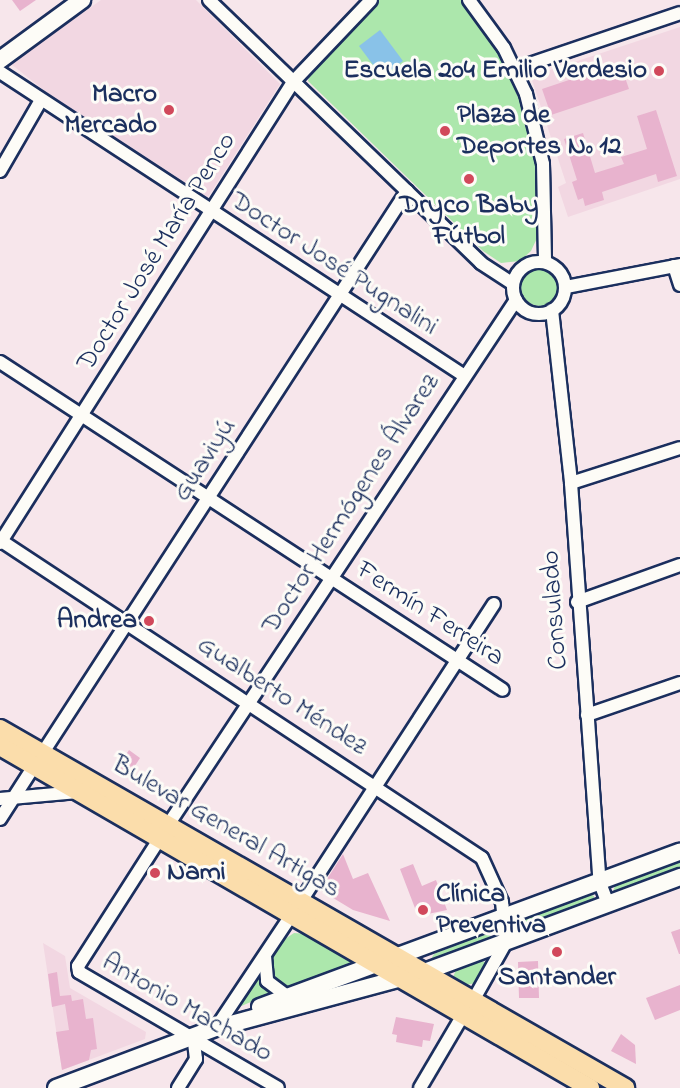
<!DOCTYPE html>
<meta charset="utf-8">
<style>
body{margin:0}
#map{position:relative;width:680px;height:1088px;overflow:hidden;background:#f7e6eb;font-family:"Indie Flower",sans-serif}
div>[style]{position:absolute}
.built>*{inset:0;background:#f2d7e2}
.green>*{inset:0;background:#ace7ac}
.round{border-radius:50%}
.water>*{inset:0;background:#89c2e8}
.building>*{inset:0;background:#e8b3ce}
.roads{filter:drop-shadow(2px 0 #1b2f5e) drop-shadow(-2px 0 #1b2f5e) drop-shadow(0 2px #1b2f5e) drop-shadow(0 -2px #1b2f5e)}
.minor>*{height:12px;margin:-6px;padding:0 6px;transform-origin:6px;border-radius:6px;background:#fdfcf7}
.minor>.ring{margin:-6px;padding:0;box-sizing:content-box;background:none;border:12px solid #fdfcf7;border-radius:50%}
.secondary>*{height:16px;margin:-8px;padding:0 8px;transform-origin:8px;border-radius:8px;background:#fdfcf7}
.primary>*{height:18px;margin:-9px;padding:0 9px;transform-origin:9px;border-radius:9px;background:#fbddab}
.dots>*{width:16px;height:16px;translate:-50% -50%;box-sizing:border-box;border:3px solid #fdfcf7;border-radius:50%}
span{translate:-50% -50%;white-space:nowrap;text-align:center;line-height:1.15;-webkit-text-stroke:6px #fdfcf7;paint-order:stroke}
.poi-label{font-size:27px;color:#1b2f5e;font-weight:700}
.right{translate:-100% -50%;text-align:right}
.left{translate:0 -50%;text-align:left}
.street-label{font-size:27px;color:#1b2f5e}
</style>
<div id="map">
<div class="built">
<div style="clip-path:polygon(101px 0,196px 0,280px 84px,208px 197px,50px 95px,11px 64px)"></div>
<div style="clip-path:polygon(680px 27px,680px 179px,568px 217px,558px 187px,566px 183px,532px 80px,535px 75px)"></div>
<div style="clip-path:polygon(43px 943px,65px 956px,70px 988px,146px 1032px,145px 1039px,62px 1070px)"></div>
</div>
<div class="green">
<div style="clip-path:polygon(378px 0,462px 0,499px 51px,528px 121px,538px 174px,538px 236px,531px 251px,520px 261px,501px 263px,483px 251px,308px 81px,311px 68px)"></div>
<div class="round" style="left:521px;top:268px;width:38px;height:38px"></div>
<div style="clip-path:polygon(680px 860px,680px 870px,613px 892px,615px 885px)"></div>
<div style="clip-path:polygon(590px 894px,594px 896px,594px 902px,511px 929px,513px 924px)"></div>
<div style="clip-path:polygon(294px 933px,307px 934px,347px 957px,350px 963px,287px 988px,273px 984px,269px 963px,285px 939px)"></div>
<div style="clip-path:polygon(485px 933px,491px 936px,490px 941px,431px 959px,434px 954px)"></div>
<div style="clip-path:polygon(482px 961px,488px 963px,476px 983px,466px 985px,453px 977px,456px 970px)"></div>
<div style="clip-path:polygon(258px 973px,269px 994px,239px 1007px,236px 1005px)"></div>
</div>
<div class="water">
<div style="clip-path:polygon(380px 30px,403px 61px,382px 77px,359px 46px)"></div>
</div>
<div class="building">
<div style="clip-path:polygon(12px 0,36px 0,20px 11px)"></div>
<div style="clip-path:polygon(620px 63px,629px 89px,551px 115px,542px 89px)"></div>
<div style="clip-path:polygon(656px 110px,677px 176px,658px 182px,656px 174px,602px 192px,604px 200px,585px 206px,583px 198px,578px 200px,572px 182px,577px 180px,564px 139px,583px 133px,595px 173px,624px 164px,621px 157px,647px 149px,637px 116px)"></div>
<div style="clip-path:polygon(129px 750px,140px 758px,129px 775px,118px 767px)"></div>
<div style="clip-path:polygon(343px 854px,353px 879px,368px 873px,390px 921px,353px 910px,320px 890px)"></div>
<div style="clip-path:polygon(413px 864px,422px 886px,436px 880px,447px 910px,418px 916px,400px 869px)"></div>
<div style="clip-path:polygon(680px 929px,680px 954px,679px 954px,671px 932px)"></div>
<div style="clip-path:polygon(538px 961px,539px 998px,519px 998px,518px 962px)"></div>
<div style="clip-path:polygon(57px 972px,60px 996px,71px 995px,72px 1001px,83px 999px,86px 1019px,93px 1018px,97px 1049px,91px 1050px,89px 1060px,62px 1070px,56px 1032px,69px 1030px,65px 1004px,52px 1007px,48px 974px)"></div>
<div style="clip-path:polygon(680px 985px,680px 1010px,655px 1020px,646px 998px)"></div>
<div style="clip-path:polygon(396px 1017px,434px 1024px,430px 1041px,423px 1040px,422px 1047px,396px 1042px,397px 1035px,392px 1034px)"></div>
<div style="clip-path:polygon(621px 1034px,635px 1045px,636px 1064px,611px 1051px)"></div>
</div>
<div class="roads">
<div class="minor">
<div style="left:209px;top:0;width:378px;rotate:44deg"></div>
<div style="left:481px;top:263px;width:38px;rotate:33deg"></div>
<div style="left:469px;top:0;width:59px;rotate:53.9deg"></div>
<div style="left:504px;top:48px;width:51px;rotate:64.4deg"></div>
<div style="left:526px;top:94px;width:72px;rotate:76.3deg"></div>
<div style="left:543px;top:164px;width:98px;rotate:88.8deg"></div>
<div style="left:515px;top:69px;width:174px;rotate:-18.7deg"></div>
<div style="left:0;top:72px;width:553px;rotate:33.2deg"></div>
<div style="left:0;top:171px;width:82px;rotate:-60deg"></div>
<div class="ring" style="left:513px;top:262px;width:40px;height:40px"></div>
<div style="left:674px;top:266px;width:20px;rotate:72deg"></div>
<div style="left:566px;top:287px;width:116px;rotate:-10.9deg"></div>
<div style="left:552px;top:310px;width:174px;rotate:83.7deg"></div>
<div style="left:571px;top:483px;width:401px;rotate:85.9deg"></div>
<div style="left:600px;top:883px;width:22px;rotate:69deg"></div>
<div style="left:0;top:362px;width:600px;rotate:33.11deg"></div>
<div style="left:571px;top:483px;width:114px;rotate:-17.8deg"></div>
<div style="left:0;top:540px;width:577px;rotate:33.41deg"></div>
<div style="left:482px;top:858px;width:48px;rotate:65.6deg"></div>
<div style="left:502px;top:902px;width:40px;rotate:84.3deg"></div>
<div style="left:506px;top:942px;width:65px;rotate:119.3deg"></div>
<div style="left:0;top:543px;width:546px;rotate:-57.56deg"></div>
<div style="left:293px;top:82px;width:113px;rotate:-46.4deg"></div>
<div style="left:577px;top:602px;width:109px;rotate:-19.8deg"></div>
<div style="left:587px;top:715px;width:98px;rotate:-19deg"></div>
<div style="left:42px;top:754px;width:671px;rotate:-57.04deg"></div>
<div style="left:0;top:799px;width:78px;rotate:-5.1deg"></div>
<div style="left:0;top:819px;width:63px;rotate:-57.3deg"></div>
<div style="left:168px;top:825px;width:630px;rotate:-56.46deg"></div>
<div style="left:160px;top:838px;width:152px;rotate:122.6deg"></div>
<div style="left:78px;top:966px;width:6px;rotate:81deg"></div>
<div style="left:79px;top:972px;width:230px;rotate:30.2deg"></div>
<div style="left:301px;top:901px;width:354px;rotate:-57deg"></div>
<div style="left:265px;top:956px;width:25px;rotate:85deg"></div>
<div style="left:267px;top:981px;width:25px;rotate:37deg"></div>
<div style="left:216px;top:1028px;width:133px;rotate:-56.3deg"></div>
<div style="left:178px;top:1088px;width:34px;rotate:-58deg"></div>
<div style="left:196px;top:1059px;width:23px;rotate:-97deg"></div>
<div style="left:420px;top:1088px;width:85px;rotate:-59.5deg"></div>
</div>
<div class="secondary">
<div style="left:0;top:60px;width:102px;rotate:-36.2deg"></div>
<div style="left:260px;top:1007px;width:448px;rotate:-20.3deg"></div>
<div style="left:56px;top:1088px;width:171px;rotate:-20.6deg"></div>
<div style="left:216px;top:1028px;width:219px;rotate:-15.1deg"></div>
<div style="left:427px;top:971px;width:270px;rotate:-20.4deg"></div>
</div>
<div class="primary">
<div style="left:0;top:729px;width:721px;rotate:29.87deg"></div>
<div style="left:0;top:746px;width:682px;rotate:30.1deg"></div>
</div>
</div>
<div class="dots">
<div style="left:659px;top:71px;background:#d1495b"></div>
<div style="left:169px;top:110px;background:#d1495b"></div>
<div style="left:445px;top:131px;background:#d1495b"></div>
<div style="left:469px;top:179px;background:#d1495b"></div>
<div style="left:149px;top:621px;background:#d1495b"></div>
<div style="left:155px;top:873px;background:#d1495b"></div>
<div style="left:423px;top:910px;background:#d1495b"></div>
<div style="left:557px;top:952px;background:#d1495b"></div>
</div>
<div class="poi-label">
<span class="right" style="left:647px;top:71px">Escuela 204 Emilio Verdesio</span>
<span class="right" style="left:157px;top:110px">Macro<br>Mercado</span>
<span class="left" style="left:457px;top:131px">Plaza de<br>Deportes Nº 12</span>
<span style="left:469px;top:221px">Dryco Baby<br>Fútbol</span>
<span class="right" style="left:137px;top:621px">Andrea</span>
<span class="left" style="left:167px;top:873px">Nami</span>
<span class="left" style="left:436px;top:910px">Clínica<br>Preventiva</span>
<span style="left:557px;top:978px">Santander</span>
</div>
<div class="street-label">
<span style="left:157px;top:252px;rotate:-58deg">Doctor José María Penco</span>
<span style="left:334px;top:264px;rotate:33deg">Doctor José Pugnalini</span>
<span style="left:205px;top:460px;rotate:-57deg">Guaviyú</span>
<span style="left:351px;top:504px;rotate:-57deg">Doctor Hermógenes Álvarez</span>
<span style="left:555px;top:610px;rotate:-94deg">Consulado</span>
<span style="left:430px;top:614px;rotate:33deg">Fermín Ferreira</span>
<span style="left:282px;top:696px;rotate:33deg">Gualberto Méndez</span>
<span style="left:226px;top:827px;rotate:30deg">Bulevar General Artigas</span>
<span style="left:187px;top:1008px;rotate:30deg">Antonio Machado</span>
</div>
</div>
